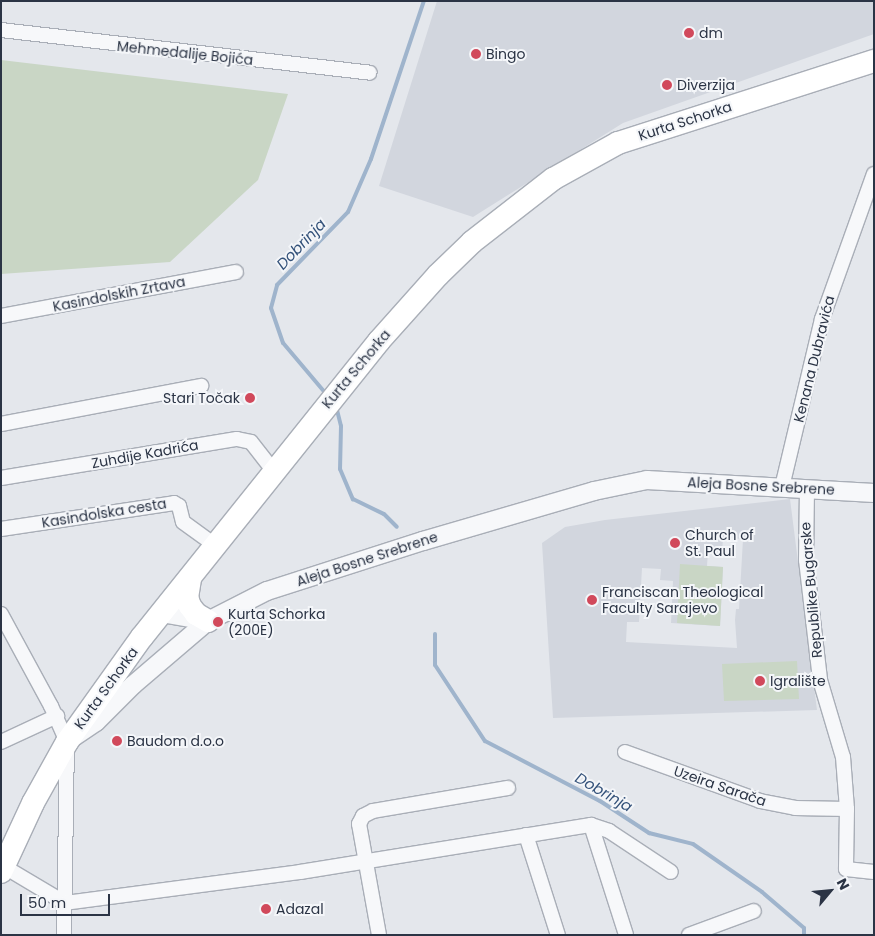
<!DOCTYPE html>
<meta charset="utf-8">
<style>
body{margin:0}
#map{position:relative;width:875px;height:936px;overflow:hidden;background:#e4e7ec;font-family:Poppins,sans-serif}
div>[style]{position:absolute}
.built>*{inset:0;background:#d2d6de}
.green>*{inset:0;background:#c9d6c5}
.stream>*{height:4px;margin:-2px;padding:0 2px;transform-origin:2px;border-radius:2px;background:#9fb4cc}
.roads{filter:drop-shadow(1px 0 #a9aeb7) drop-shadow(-1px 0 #a9aeb7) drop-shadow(0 1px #a9aeb7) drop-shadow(0 -1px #a9aeb7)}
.minor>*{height:14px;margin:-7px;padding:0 7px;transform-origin:7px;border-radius:7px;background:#f7f8fa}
.tertiary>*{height:18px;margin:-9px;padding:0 9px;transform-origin:9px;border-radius:9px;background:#f7f8fa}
.primary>*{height:22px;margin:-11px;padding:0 11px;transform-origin:11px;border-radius:11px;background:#fff}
.dots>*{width:14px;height:14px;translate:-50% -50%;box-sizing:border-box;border:2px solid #f4f6f9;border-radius:50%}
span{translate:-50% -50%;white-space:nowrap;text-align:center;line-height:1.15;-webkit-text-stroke:4px #f4f6f9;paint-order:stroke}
.poi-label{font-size:14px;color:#2b3445}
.left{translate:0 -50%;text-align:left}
.right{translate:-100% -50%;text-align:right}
.street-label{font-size:14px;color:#2b3445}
.water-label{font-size:15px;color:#34527a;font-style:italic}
.frame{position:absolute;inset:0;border:2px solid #2b3445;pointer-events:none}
.north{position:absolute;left:805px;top:866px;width:50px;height:50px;-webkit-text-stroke:4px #f4f6f9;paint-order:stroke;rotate:62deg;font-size:14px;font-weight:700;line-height:20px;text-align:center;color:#2b3445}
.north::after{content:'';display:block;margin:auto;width:18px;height:22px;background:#2b3445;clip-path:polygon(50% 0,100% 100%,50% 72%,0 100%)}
.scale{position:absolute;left:20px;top:894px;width:90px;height:22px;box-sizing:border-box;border:2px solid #2b3445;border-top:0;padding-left:6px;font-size:15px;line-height:18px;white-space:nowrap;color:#2b3445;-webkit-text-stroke:4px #f4f6f9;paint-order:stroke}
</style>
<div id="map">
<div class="built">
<div style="clip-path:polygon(437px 1px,874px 1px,874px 34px,623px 123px,473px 217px,379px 186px)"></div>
<div style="clip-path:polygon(evenodd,790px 499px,817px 710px,553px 718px,542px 543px,565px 527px,605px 520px,790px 499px,723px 538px,743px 539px,739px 609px,736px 609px,735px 620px,737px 648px,626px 642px,627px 622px,639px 622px,642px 568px,661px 569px,660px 580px,673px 581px,671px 623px,720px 626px,723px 567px,707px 566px,708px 551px,722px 552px,723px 538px)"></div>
</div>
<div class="green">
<div style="clip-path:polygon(1px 60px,288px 94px,258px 180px,170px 262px,1px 274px)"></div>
<div style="clip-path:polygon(680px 564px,723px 567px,720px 626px,677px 623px)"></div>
<div style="clip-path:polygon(797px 661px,799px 699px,724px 701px,722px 664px)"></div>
</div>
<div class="stream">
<div style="left:327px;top:395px;width:68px;rotate:-130.2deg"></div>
<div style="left:283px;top:343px;width:37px;rotate:-109deg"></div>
<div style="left:271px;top:308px;width:24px;rotate:-75deg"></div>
<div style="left:277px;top:285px;width:102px;rotate:-45.8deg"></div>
<div style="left:348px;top:212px;width:58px;rotate:-66.5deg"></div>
<div style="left:371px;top:159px;width:167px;rotate:-71.5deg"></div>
<div style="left:336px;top:406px;width:21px;rotate:76deg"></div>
<div style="left:341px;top:426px;width:43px;rotate:91.3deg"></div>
<div style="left:340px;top:469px;width:33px;rotate:67deg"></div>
<div style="left:353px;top:499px;width:34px;rotate:26deg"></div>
<div style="left:384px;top:514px;width:18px;rotate:45deg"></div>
<div style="left:435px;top:634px;width:31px;rotate:90deg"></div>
<div style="left:435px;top:665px;width:91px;rotate:56.7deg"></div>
<div style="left:485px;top:741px;width:130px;rotate:27.6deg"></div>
<div style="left:600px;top:801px;width:59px;rotate:33.1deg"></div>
<div style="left:649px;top:833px;width:45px;rotate:14deg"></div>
<div style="left:693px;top:844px;width:84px;rotate:34.8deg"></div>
<div style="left:762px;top:892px;width:55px;rotate:40.6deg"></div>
<div style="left:804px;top:928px;width:7px;rotate:90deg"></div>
</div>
<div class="roads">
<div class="minor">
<div style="left:1px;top:30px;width:371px;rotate:6.6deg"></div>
<div style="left:1px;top:316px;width:239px;rotate:-10.6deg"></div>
<div style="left:1px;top:424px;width:204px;rotate:-10.8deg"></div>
<div style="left:1px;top:478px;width:239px;rotate:-9.4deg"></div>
<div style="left:237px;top:439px;width:14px;rotate:12deg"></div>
<div style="left:251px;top:442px;width:37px;rotate:52deg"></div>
<div style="left:782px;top:487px;width:173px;rotate:-76.6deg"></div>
<div style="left:822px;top:319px;width:154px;rotate:-70.3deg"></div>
<div style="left:807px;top:489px;width:71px;rotate:90.8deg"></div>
<div style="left:806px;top:560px;width:121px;rotate:83.3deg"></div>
<div style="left:820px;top:680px;width:80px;rotate:73.4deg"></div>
<div style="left:843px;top:757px;width:52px;rotate:85.6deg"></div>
<div style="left:847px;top:809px;width:60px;rotate:91deg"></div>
<div style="left:846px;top:869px;width:28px;rotate:6deg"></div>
<div style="left:1px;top:529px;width:175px;rotate:-8.5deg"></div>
<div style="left:174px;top:503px;width:6px;rotate:31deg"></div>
<div style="left:179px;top:506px;width:16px;rotate:76deg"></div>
<div style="left:183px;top:522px;width:39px;rotate:36deg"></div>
<div style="left:1px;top:614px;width:105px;rotate:61.5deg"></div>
<div style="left:51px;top:706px;width:39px;rotate:66deg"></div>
<div style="left:67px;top:742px;width:193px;rotate:90.9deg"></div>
<div style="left:1px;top:742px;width:62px;rotate:-24.9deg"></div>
<div style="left:625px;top:752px;width:144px;rotate:19.9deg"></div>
<div style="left:760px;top:801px;width:36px;rotate:11deg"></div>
<div style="left:795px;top:808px;width:52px;rotate:1.1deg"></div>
<div style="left:591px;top:825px;width:115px;rotate:72.3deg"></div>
<div style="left:526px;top:835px;width:105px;rotate:72.3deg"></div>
<div style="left:3px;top:866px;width:72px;rotate:30.8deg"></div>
<div style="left:65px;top:903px;width:237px;rotate:-7.5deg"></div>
<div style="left:300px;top:872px;width:295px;rotate:-9.2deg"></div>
<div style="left:591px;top:825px;width:19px;rotate:18deg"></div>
<div style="left:609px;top:831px;width:74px;rotate:33.5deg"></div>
<div style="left:379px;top:935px;width:113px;rotate:-100.2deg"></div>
<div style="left:359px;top:824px;width:9px;rotate:-63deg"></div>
<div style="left:363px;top:816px;width:11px;rotate:-27deg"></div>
<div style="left:373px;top:811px;width:137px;rotate:-9.7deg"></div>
<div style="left:689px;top:935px;width:69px;rotate:-20.3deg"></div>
</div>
<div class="tertiary">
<div style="left:161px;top:613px;width:48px;rotate:9.7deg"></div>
<div style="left:75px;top:736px;width:25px;rotate:-34deg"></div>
<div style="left:96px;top:722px;width:52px;rotate:-45deg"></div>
<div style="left:133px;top:685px;width:99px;rotate:-40.5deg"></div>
<div style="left:208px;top:621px;width:66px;rotate:-27deg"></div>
<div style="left:267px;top:591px;width:164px;rotate:-17.8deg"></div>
<div style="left:423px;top:541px;width:178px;rotate:-16.3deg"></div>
<div style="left:594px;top:491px;width:54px;rotate:-11.7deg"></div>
<div style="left:647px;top:480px;width:227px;rotate:3.3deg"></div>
</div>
<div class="primary">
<div style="left:190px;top:579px;width:18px;rotate:99deg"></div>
<div style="left:187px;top:597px;width:9px;rotate:72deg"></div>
<div style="left:190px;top:606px;width:10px;rotate:53deg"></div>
<div style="left:196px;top:614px;width:14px;rotate:30deg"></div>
<div style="left:1px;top:872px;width:76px;rotate:-65.1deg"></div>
<div style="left:33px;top:803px;width:70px;rotate:-60.9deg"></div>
<div style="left:67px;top:742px;width:129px;rotate:-54.5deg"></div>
<div style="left:142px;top:637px;width:379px;rotate:-51.3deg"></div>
<div style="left:379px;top:341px;width:89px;rotate:-48.2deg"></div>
<div style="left:438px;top:275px;width:47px;rotate:-44.1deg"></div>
<div style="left:472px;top:242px;width:103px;rotate:-37.9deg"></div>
<div style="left:553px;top:179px;width:74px;rotate:-29deg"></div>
<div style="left:618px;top:143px;width:269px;rotate:-17.8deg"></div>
</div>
</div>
<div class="dots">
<div style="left:689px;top:33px;background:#d1495b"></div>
<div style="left:476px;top:54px;background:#d1495b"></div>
<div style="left:667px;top:85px;background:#d1495b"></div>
<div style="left:250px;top:398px;background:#d1495b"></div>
<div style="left:675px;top:543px;background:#d1495b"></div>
<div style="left:592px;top:600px;background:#d1495b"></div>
<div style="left:218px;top:622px;background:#d1495b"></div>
<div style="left:760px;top:681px;background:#d1495b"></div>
<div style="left:117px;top:741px;background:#d1495b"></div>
<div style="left:266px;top:909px;background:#d1495b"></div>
</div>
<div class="poi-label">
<span class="left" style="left:699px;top:33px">dm</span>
<span class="left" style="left:486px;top:54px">Bingo</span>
<span class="left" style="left:677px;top:85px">Diverzija</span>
<span class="right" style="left:240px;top:398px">Stari Točak</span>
<span class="left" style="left:685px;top:543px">Church of<br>St. Paul</span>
<span class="left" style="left:602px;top:600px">Franciscan Theological<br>Faculty Sarajevo</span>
<span class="left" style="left:228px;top:622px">Kurta Schorka<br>(200E)</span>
<span class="left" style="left:770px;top:681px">Igralište</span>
<span class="left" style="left:127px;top:741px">Baudom d.o.o</span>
<span class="left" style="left:276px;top:909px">Adazal</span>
</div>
<div class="street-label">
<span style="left:185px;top:53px;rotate:6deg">Mehmedalije Bojića</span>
<span style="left:685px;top:121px;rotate:-18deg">Kurta Schorka</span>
<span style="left:119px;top:294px;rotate:-11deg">Kasindolskih Zrtava</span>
<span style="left:814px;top:359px;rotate:-76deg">Kenana Dubravića</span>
<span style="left:356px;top:369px;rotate:-50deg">Kurta Schorka</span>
<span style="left:145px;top:454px;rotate:-10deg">Zuhdije Kadrića</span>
<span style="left:761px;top:486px;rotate:3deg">Aleja Bosne Srebrene</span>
<span style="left:104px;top:513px;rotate:-9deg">Kasindolska cesta</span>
<span style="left:367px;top:559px;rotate:-18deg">Aleja Bosne Srebrene</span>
<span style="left:811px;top:590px;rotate:-95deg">Republike Bugarske</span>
<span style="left:106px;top:688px;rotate:-54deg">Kurta Schorka</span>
<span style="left:720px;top:786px;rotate:19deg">Uzeira Sarača</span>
</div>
<div class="water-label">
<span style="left:301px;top:244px;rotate:-46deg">Dobrinja</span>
<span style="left:604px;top:792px;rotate:30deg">Dobrinja</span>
</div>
<div class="frame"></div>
<div class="north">N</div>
<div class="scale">50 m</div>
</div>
